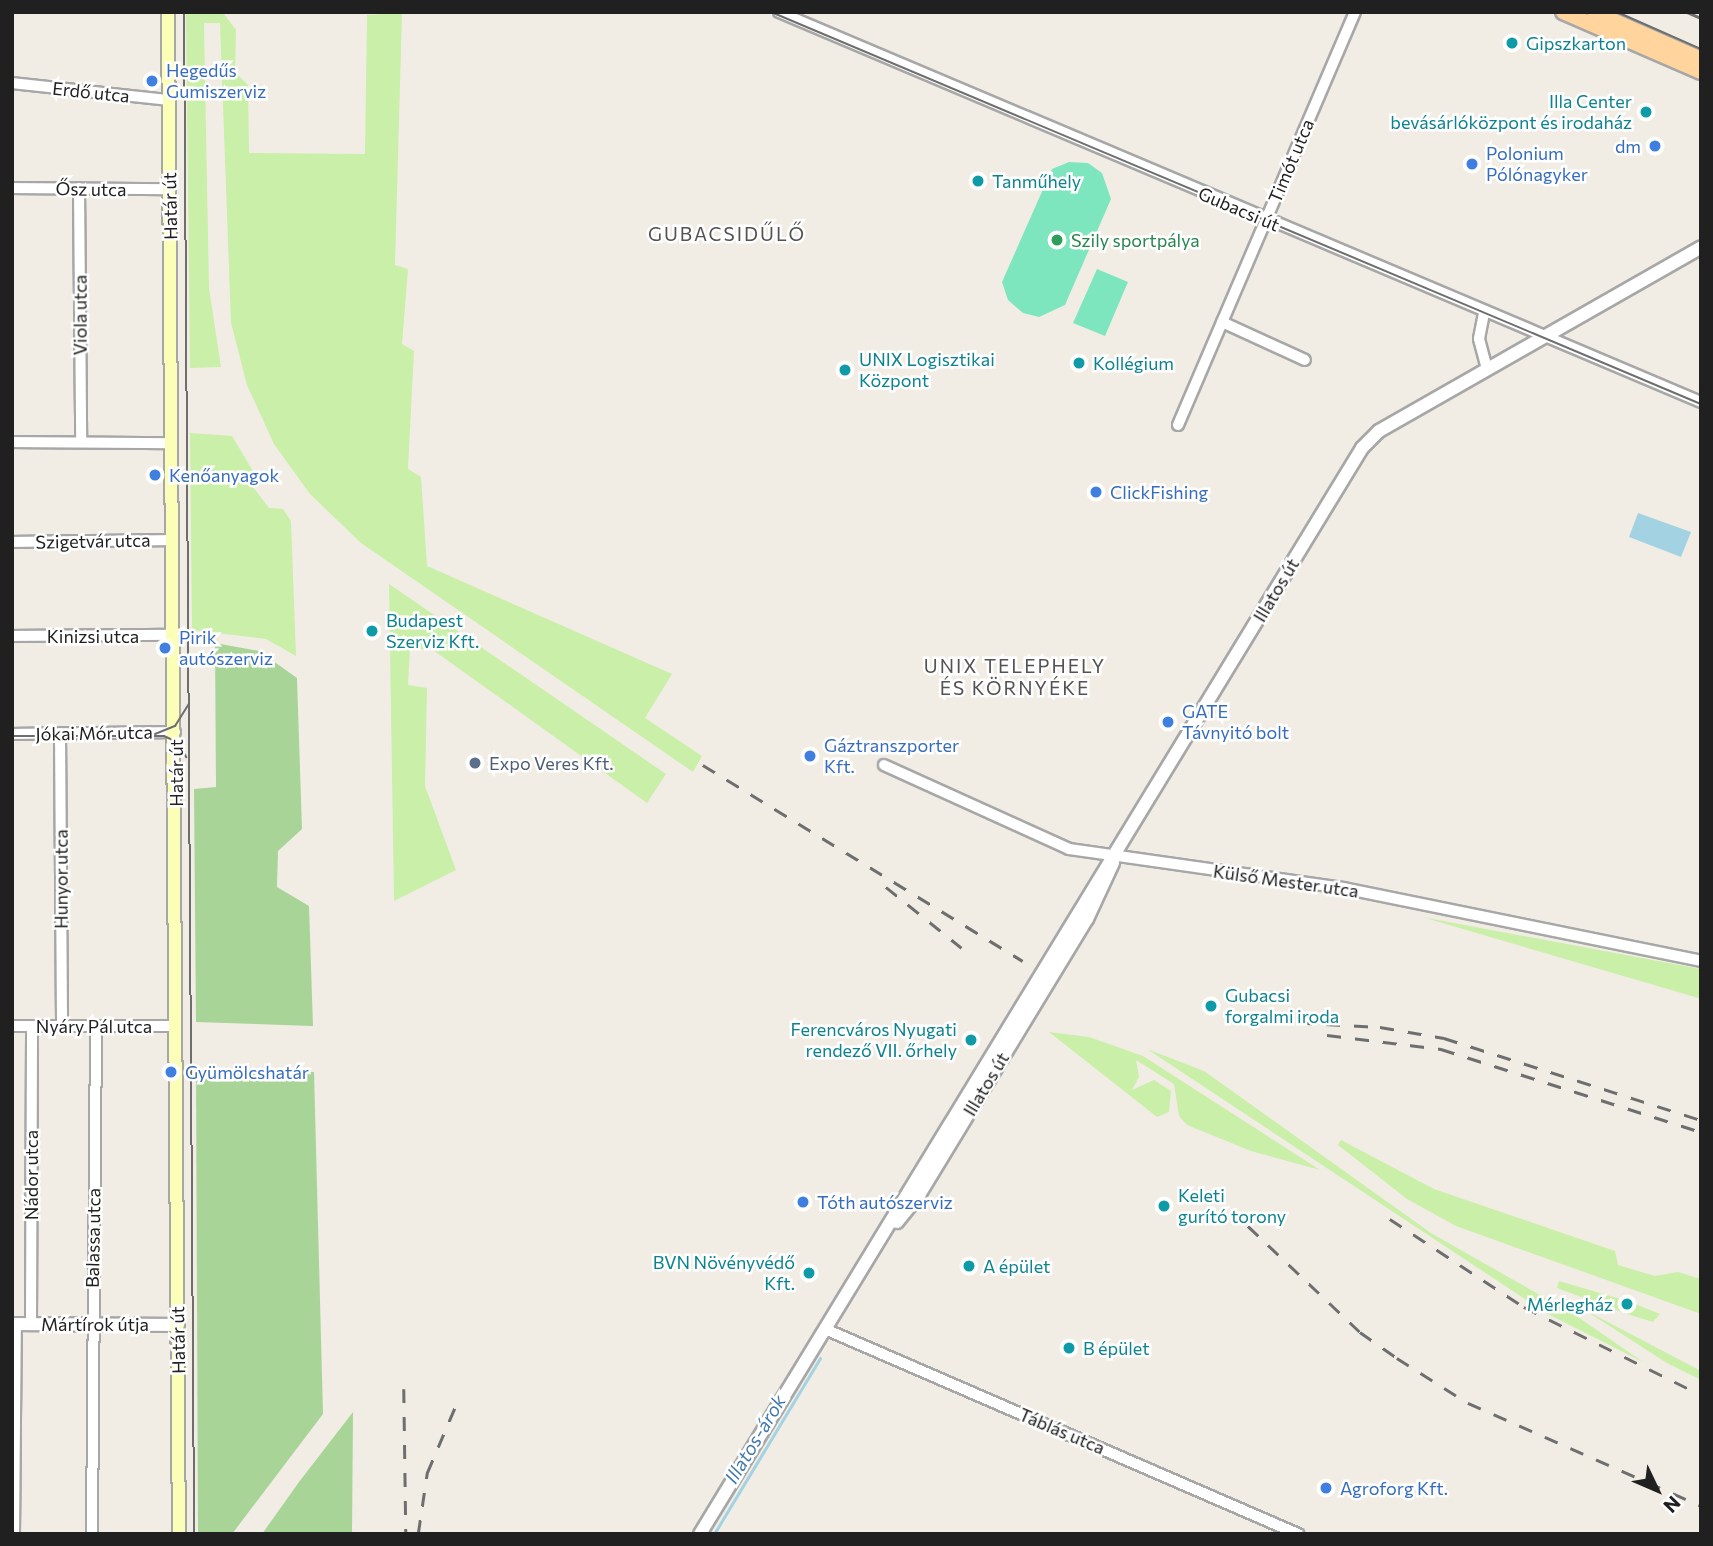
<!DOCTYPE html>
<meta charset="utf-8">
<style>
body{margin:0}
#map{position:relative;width:1713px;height:1546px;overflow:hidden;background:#f1ede5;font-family:Commissioner,sans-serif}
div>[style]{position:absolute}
.grass>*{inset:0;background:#caefa8}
.forest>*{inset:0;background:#a8d497}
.pitch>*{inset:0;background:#7ee6bf}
.water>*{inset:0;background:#a3d3e2}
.stream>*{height:2.5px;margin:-1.25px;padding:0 1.25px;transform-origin:1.25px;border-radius:1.25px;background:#a3d3e2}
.roads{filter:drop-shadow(2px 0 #a7a7a7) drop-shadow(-2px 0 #a7a7a7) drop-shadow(0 2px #a7a7a7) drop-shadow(0 -2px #a7a7a7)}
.minor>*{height:10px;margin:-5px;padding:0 5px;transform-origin:5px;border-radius:5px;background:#fff}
.tertiary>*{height:12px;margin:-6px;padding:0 6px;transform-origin:6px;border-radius:6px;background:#fff}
.secondary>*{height:12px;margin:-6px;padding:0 6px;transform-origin:6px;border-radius:6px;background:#fafeb6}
.primary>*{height:14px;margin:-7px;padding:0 7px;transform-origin:7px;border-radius:7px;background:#ffd59d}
.tram>*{height:2px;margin:-1px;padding:0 1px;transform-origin:1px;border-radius:1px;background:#6e6e6e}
.rail>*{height:2.5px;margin-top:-1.25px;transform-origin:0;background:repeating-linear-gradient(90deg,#6e6e6e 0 14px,transparent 0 28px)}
.dots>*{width:19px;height:19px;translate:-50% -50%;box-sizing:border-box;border:4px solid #fff;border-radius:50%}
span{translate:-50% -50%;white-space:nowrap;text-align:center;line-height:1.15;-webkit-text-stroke:5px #fff;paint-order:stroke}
.culture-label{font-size:18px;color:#0d838f}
.left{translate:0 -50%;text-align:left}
.right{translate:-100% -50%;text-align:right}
.shop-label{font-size:18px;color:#366cbe}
.street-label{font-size:18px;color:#202020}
.leisure-label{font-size:18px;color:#27864d}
.service-label{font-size:18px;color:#4e5e75}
.neighbourhood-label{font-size:19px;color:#535353;letter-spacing:2px}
.water-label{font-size:19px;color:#4178b0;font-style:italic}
.frame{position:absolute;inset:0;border:14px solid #202020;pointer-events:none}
.north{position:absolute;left:1622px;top:1455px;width:70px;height:70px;-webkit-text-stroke:5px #fff;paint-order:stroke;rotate:134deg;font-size:19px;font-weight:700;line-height:28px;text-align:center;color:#202020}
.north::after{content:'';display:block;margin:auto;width:24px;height:32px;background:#202020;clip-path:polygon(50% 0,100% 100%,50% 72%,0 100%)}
</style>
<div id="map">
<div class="grass">
<div style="clip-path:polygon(186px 12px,224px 14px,236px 30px,235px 72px,248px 85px,249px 153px,365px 154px,367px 15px,402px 13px,395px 265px,408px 269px,402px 344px,414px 351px,408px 469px,421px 477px,427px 566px,672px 674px,645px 718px,702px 756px,693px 772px,361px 543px,310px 494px,274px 444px,247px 385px,231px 323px,220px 23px,204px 23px,209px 288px,221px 367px,190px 368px)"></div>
<div style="clip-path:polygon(190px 433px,232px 436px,259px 481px,253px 487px,269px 508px,283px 509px,291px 521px,296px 656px,266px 639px,192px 630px)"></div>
<div style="clip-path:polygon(389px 584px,666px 774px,647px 803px,433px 650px,410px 648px,408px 685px,427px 688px,425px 786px,456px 870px,394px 901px)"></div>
<div style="clip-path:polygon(1422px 917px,1701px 969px,1701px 999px,1695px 997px)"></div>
<div style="clip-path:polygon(1049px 1032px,1089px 1037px,1143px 1056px,1320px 1170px,1251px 1151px,1187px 1125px,1179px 1116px,1174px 1084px,1136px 1060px,1139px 1077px,1132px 1090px,1154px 1080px,1171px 1091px,1169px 1112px,1157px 1117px)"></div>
<div style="clip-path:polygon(1147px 1049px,1204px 1071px,1431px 1233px,1575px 1315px,1643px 1362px,1546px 1313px)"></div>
<div style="clip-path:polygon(1341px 1140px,1434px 1189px,1615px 1251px,1618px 1265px,1655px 1276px,1678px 1272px,1701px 1279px,1701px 1314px,1456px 1226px,1407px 1199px,1338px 1145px)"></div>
<div style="clip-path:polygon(1559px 1281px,1624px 1300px,1622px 1308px,1628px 1311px,1635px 1304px,1660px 1314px,1653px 1322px,1630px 1315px,1557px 1288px)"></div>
<div style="clip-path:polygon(1583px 1309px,1701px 1371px,1701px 1380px,1667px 1363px)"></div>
</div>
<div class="forest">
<div style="clip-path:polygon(215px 643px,259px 651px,297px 678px,302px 829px,278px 851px,277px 887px,309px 906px,313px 1026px,196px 1022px,194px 789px,216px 787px)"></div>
<div style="clip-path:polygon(196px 1070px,314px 1072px,323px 1414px,232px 1534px,198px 1534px)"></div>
<div style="clip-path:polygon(353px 1412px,352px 1534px,262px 1534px,299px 1482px)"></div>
</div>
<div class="pitch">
<div style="clip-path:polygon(1069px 162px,1088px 163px,1102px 173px,1111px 199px,1065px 305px,1039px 317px,1023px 313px,1008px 300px,1002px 282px,1052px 169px)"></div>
<div style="clip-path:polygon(1097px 269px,1128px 282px,1105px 336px,1073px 323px)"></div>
</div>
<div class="water">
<div style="clip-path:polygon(1638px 513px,1691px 532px,1681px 557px,1629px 537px)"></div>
</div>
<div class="stream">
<div style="left:714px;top:1534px;width:205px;rotate:-58.9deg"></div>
</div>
<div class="roads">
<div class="minor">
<div style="left:779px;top:12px;width:1001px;rotate:22.93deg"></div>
<div style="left:12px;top:83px;width:158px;rotate:6.2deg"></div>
<div style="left:12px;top:188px;width:158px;rotate:0.4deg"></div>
<div style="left:79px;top:188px;width:254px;rotate:89.5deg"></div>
<div style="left:1484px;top:313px;width:26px;rotate:101deg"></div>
<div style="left:1479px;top:339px;width:31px;rotate:75deg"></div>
<div style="left:1222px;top:322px;width:91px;rotate:24.6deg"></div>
<div style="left:1178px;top:425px;width:449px;rotate:-66.8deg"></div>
<div style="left:12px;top:442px;width:160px;rotate:0.4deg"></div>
<div style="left:12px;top:542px;width:161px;rotate:-0.7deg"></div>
<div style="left:12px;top:636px;width:161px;rotate:-0.4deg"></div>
<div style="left:60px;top:733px;width:293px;rotate:89.6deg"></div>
<div style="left:12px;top:734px;width:163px;rotate:-0.7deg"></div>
<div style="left:884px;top:765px;width:203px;rotate:24.4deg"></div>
<div style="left:1069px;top:849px;width:277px;rotate:8.1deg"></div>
<div style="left:1343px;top:888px;width:365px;rotate:11.5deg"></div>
<div style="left:12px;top:1026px;width:164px"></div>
<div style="left:31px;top:1324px;width:298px;rotate:-89.8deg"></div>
<div style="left:825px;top:1329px;width:516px;rotate:23.43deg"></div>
<div style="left:14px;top:1534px;width:210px;rotate:-89.5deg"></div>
<div style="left:92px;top:1534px;width:507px;rotate:-89.55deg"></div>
</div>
<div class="tertiary">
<div style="left:897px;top:1222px;width:35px;rotate:-51deg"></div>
<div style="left:919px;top:1195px;width:323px;rotate:-58.7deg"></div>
<div style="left:1087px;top:919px;width:62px;rotate:-65.1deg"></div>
<div style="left:12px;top:1324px;width:166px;rotate:0.3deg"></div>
<div style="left:700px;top:1534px;width:1272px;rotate:-58.63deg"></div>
<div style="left:1362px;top:448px;width:24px;rotate:-45deg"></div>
<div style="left:1379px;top:431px;width:371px;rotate:-29.7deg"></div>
</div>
<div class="secondary">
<div style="left:168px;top:12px;width:1522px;rotate:89.59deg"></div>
</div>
<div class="primary">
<div style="left:1563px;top:12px;width:150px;rotate:23.5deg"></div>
<div style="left:1594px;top:12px;width:117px;rotate:23.7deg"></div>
</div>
</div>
<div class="tram">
<div style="left:184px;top:12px;width:1522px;rotate:89.62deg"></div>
<div style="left:771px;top:12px;width:1009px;rotate:22.86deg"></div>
<div style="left:1617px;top:12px;width:92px;rotate:23.8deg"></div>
<div style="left:155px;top:734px;width:22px;rotate:-22deg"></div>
<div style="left:175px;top:726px;width:26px;rotate:-58deg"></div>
<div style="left:12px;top:736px;width:152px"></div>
<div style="left:164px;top:736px;width:17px;rotate:25deg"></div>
<div style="left:179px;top:743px;width:16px;rotate:63deg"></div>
</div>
<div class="rail">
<div style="left:1687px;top:12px;width:15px;rotate:23deg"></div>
<div style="left:703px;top:765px;width:375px;rotate:31.5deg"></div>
<div style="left:886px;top:887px;width:97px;rotate:38.8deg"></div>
<div style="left:1270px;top:1021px;width:110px;rotate:3.1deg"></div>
<div style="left:1380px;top:1027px;width:65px;rotate:9.8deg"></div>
<div style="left:1444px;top:1038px;width:270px;rotate:17.7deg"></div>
<div style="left:1327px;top:1035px;width:115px;rotate:7deg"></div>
<div style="left:1441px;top:1049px;width:273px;rotate:17.7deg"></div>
<div style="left:1390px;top:1219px;width:160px;rotate:33.3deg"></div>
<div style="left:1524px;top:1307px;width:198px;rotate:26.4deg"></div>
<div style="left:1248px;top:1226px;width:154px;rotate:43.4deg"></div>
<div style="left:1360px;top:1332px;width:45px;rotate:35.1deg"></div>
<div style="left:1397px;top:1358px;width:84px;rotate:32.4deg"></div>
<div style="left:1468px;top:1403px;width:255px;rotate:23.8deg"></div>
<div style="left:404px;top:1389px;width:145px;rotate:89.2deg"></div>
<div style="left:418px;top:1534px;width:62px;rotate:-81.6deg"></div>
<div style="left:427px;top:1473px;width:72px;rotate:-67deg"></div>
</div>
<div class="dots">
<div style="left:1512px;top:43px;background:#0f9aa8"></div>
<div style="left:152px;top:81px;background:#3f7fe0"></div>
<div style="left:1646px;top:112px;background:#0f9aa8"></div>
<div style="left:1655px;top:146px;background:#3f7fe0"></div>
<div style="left:1472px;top:164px;background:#3f7fe0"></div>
<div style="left:978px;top:181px;background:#0f9aa8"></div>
<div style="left:1057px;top:240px;background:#2e9e5b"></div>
<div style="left:1079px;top:363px;background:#0f9aa8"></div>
<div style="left:845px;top:370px;background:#0f9aa8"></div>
<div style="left:155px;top:475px;background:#3f7fe0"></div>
<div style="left:1096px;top:492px;background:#3f7fe0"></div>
<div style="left:372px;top:631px;background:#0f9aa8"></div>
<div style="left:165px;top:648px;background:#3f7fe0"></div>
<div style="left:1168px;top:722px;background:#3f7fe0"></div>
<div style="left:810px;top:756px;background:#3f7fe0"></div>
<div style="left:475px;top:763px;background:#5c6f8a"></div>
<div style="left:1211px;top:1006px;background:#0f9aa8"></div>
<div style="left:971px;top:1040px;background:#0f9aa8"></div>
<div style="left:171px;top:1072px;background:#3f7fe0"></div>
<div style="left:803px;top:1202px;background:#3f7fe0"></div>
<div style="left:1164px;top:1206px;background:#0f9aa8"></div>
<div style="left:969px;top:1266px;background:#0f9aa8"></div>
<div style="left:809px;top:1273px;background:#0f9aa8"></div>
<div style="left:1627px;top:1304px;background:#0f9aa8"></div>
<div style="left:1069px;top:1348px;background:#0f9aa8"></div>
<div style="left:1326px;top:1488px;background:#3f7fe0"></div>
</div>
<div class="culture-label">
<span class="left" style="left:1526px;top:43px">Gipszkarton</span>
<span class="right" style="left:1632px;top:112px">Illa Center<br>bevásárlóközpont és irodaház</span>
<span class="left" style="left:992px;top:181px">Tanműhely</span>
<span class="left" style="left:859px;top:370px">UNIX Logisztikai<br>Központ</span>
<span class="left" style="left:1093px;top:363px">Kollégium</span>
<span class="left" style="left:386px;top:631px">Budapest<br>Szerviz Kft.</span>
<span class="left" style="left:1225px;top:1006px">Gubacsi<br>forgalmi iroda</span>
<span class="right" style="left:957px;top:1040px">Ferencváros Nyugati<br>rendező VII. őrhely</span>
<span class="left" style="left:1178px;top:1206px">Keleti<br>gurító torony</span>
<span class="right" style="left:795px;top:1273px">BVN Növényvédő<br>Kft.</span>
<span class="left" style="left:983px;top:1266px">A épület</span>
<span class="right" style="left:1613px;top:1304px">Mérlegház</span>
<span class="left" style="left:1083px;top:1348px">B épület</span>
</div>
<div class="shop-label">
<span class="left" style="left:166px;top:81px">Hegedűs<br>Gumiszerviz</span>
<span class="right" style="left:1641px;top:146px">dm</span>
<span class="left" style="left:1486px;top:164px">Polonium<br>Pólónagyker</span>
<span class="left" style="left:169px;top:475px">Kenőanyagok</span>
<span class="left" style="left:1110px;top:492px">ClickFishing</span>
<span class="left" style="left:179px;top:648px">Pirik<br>autószerviz</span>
<span class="left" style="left:1182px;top:722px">GATE<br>Távnyitó bolt</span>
<span class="left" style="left:824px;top:756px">Gáztranszporter<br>Kft.</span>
<span class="left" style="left:185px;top:1072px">Gyümölcshatár</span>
<span class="left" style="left:817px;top:1202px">Tóth autószerviz</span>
<span class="left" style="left:1340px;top:1488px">Agroforg Kft.</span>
</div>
<div class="street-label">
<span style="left:91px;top:92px;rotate:6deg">Erdő utca</span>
<span style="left:1291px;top:161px;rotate:-67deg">Timót utca</span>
<span style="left:91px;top:189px;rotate:1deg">Ősz utca</span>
<span style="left:170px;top:206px;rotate:-91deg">Határ út</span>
<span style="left:1239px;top:209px;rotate:23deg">Gubacsi út</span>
<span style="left:80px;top:315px;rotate:-90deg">Viola utca</span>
<span style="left:93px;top:541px;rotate:-1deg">Szigetvár utca</span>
<span style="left:1276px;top:590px;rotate:-59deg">Illatos út</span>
<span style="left:93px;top:636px">Kinizsi utca</span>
<span style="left:94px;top:733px;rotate:-1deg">Jókai Mór utca</span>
<span style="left:176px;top:773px;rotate:-90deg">Határ út</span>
<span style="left:61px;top:879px;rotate:-90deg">Hunyor utca</span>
<span style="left:1286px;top:881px;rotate:8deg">Külső Mester utca</span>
<span style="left:94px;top:1026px">Nyáry Pál utca</span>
<span style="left:986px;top:1084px;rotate:-59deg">Illatos út</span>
<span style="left:31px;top:1175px;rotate:-90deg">Nádor utca</span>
<span style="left:93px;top:1238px;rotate:-89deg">Balassa utca</span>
<span style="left:95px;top:1324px">Mártírok útja</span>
<span style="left:178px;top:1340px;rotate:-91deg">Határ út</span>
<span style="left:1062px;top:1431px;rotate:23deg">Táblás utca</span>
</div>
<div class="leisure-label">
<span class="left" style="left:1071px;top:240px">Szily sportpálya</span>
</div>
<div class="service-label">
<span class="left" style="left:489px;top:763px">Expo Veres Kft.</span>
</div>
<div class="neighbourhood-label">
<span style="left:727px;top:234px">GUBACSIDŰLŐ</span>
<span style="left:1015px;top:677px">UNIX TELEPHELY<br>ÉS KÖRNYÉKE</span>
</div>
<div class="water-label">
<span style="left:755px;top:1439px;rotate:-59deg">Illatos-árok</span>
</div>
<div class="frame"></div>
<div class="north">N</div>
</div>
